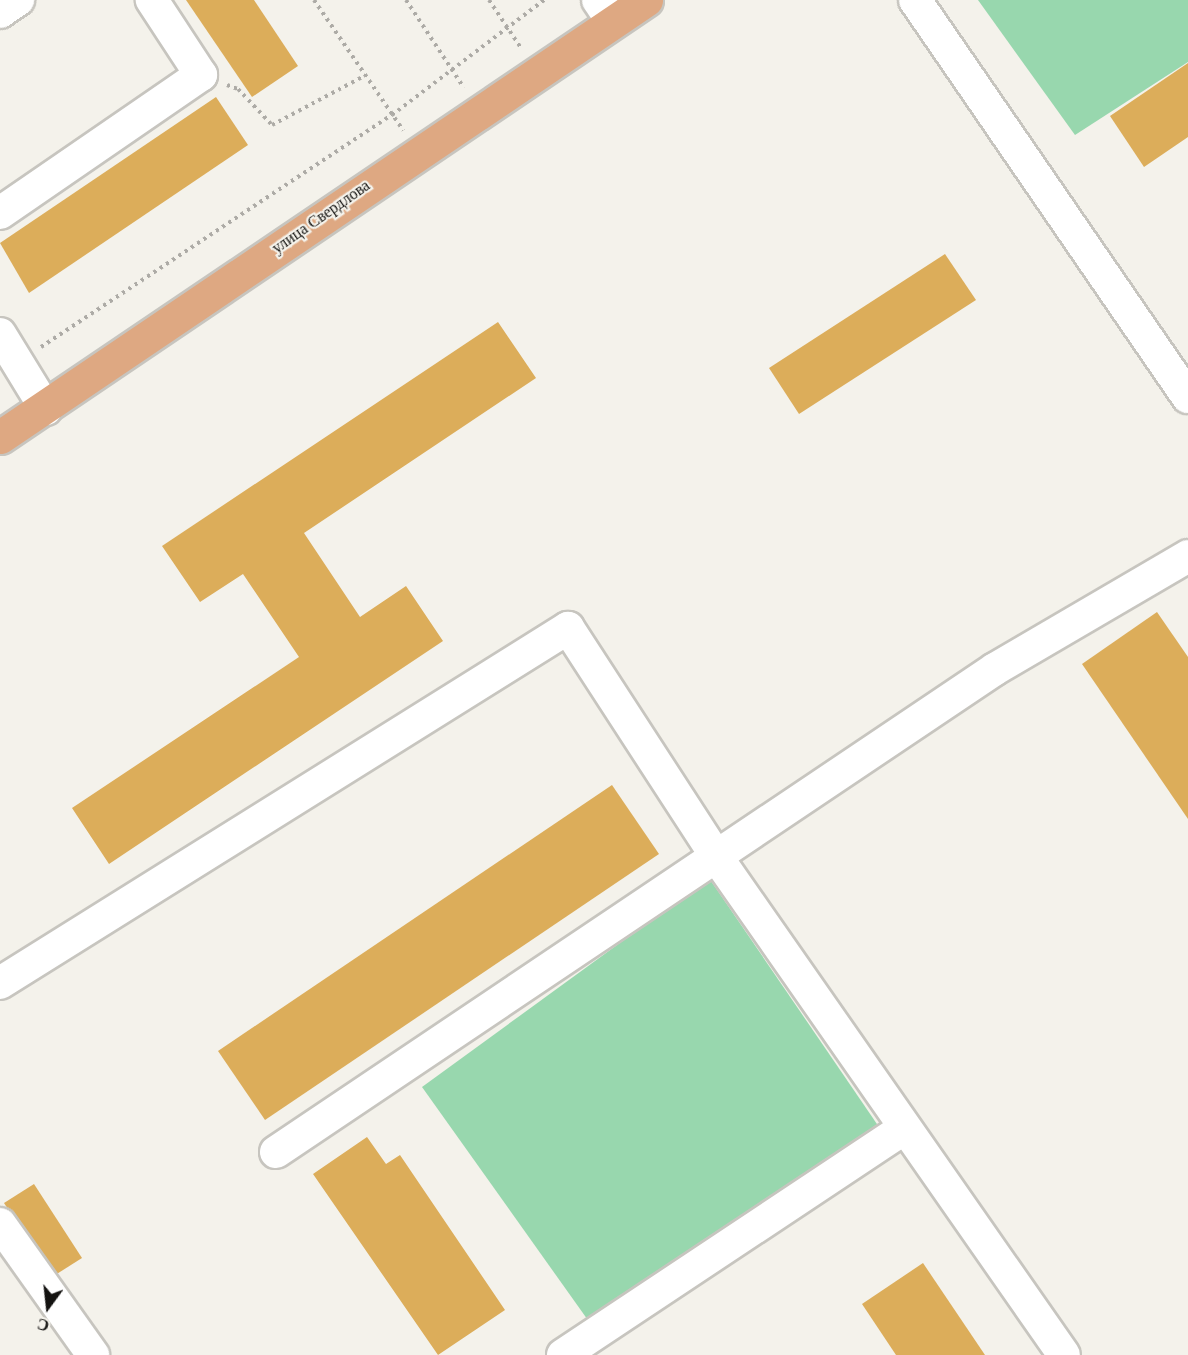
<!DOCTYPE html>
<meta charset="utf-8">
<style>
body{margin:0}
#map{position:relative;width:1188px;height:1355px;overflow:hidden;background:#f4f2eb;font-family:Georgia,serif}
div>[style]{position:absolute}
.green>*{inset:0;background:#98d7ae}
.building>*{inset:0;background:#dcad5a}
.path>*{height:4px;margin-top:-2px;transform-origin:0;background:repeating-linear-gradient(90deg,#adaba6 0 3px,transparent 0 7.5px)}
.roads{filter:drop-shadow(2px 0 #c7c5bf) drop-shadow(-2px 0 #c7c5bf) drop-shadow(0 2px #c7c5bf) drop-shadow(0 -2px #c7c5bf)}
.minor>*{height:32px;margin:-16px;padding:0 16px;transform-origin:16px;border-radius:16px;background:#fff}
.major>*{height:33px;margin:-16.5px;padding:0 16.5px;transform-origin:16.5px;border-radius:16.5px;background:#dea882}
span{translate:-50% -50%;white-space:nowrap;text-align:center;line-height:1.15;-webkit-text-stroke:4.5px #f4f2eb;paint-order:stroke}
.street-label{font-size:16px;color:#141311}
.north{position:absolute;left:18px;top:1277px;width:60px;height:60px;-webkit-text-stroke:4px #f4f2eb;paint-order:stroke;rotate:195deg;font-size:16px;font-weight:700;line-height:24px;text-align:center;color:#141311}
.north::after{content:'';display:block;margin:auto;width:21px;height:27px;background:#141311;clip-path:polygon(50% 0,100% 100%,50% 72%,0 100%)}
</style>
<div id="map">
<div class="green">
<div style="clip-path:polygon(978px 0,1188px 0,1188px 62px,1075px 135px)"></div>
<div style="clip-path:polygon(709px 878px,879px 1127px,590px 1323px,422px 1087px)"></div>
</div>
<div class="building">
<div style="clip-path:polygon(186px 0,254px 0,298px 66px,252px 97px)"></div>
<div style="clip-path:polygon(1188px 63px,1188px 137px,1144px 167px,1110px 116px)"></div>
<div style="clip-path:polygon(216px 97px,248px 145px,29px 293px,0 243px)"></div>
<div style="clip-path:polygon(945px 254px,976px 300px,799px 414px,769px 368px)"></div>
<div style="clip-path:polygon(498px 322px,536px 378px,304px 533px,360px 617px,406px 586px,443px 641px,109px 864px,72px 808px,299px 657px,243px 574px,200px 602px,162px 546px)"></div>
<div style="clip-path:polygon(1157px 612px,1188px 657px,1188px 819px,1082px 664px)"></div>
<div style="clip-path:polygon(612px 785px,659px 854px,265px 1120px,218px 1051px)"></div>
<div style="clip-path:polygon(367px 1137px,386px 1164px,400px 1155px,505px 1310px,438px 1355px,313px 1174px)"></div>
<div style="clip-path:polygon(34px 1184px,82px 1258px,52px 1277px,4px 1203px)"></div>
<div style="clip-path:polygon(923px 1263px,985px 1355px,896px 1355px,862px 1304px)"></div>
</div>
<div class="path">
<div style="left:314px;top:0;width:158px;rotate:55.6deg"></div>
<div style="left:406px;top:0;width:105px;rotate:56.6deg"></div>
<div style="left:489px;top:0;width:58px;rotate:56.3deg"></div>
<div style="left:227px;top:85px;width:12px;rotate:20deg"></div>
<div style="left:238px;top:89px;width:50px;rotate:46.6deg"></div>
<div style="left:272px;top:125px;width:106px;rotate:-28deg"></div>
<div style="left:41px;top:347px;width:421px;rotate:-33.5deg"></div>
<div style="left:392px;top:115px;width:191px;rotate:-37.1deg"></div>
</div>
<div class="roads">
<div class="minor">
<div style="left:598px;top:0;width:27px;rotate:56deg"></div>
<div style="left:915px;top:0;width:482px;rotate:55.5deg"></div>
<div style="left:0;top:12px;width:22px;rotate:-34deg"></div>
<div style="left:0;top:213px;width:244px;rotate:-34.5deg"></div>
<div style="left:201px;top:75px;width:90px;rotate:-123.2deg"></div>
<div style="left:0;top:334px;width:88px;rotate:58.5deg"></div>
<div style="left:0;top:983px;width:670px;rotate:-32.01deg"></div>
<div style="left:568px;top:628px;width:272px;rotate:57deg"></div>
<div style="left:716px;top:856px;width:608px;rotate:55.11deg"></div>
<div style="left:276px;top:1152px;width:866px;rotate:-33.89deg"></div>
<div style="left:995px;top:669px;width:224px;rotate:-30.3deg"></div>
<div style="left:0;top:1224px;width:161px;rotate:54.6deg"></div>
<div style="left:563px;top:1355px;width:410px;rotate:-33.6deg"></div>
</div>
<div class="major">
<div style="left:0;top:437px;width:780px;rotate:-34.08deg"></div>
</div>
</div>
<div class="street-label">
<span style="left:321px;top:217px;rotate:-35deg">улица Свердлова</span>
</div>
<div class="north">С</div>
</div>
